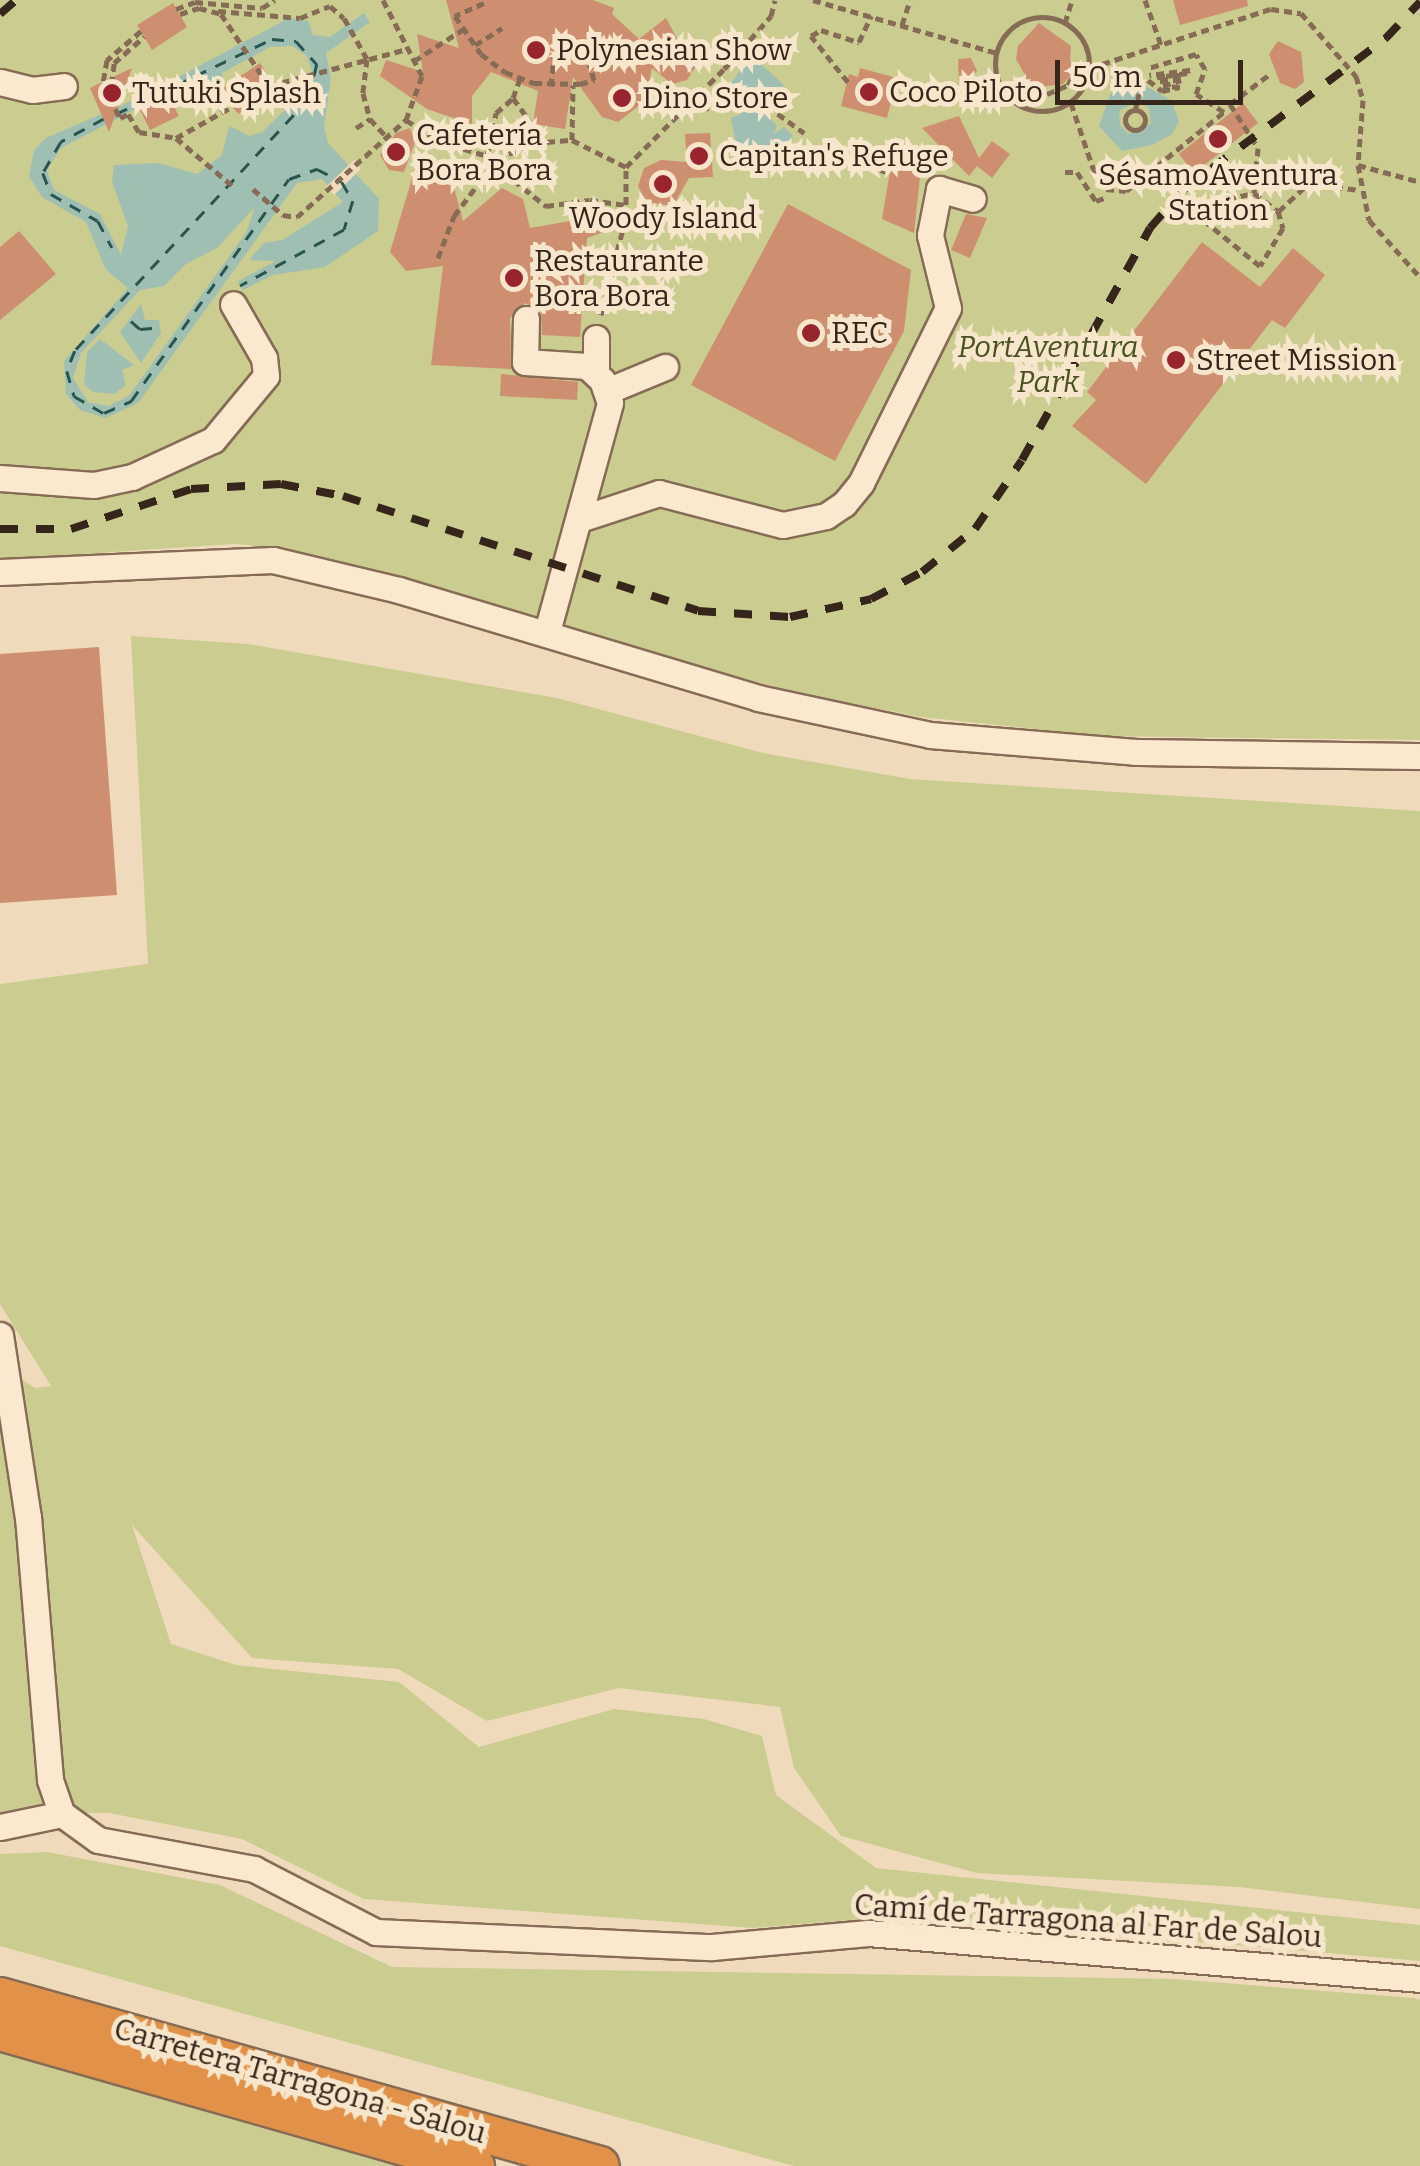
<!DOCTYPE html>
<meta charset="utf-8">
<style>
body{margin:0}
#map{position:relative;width:1420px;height:2166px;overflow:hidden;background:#efdbbc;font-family:Bitter,serif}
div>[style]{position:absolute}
.green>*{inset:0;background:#cacc90}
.water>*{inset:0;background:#a0bfb3}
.pier>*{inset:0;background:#efdbbc}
.ferry>*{height:2.5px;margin-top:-1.25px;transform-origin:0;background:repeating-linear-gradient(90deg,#29554f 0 12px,transparent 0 22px)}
.building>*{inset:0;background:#ce8f70}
.path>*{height:5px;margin-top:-2.5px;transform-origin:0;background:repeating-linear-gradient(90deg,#866b55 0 8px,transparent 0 13px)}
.path>.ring{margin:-2.5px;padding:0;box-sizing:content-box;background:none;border:5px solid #866b55;border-radius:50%}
.roads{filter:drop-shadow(2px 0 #866b55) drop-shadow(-2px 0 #866b55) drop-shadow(0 2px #866b55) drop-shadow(0 -2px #866b55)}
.minor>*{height:25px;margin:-12.5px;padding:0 12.5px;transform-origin:12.5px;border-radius:12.5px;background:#fae9cf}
.highway>*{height:38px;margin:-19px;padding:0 19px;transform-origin:19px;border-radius:19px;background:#e29248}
.rail>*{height:8px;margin-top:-4px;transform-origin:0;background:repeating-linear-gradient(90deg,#35251a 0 18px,transparent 0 36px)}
.dots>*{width:28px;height:28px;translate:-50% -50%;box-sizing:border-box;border:5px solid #f6e6cb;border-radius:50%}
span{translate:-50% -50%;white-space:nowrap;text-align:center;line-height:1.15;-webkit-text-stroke:10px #f6e6cb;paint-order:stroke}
.poi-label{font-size:30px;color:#35251a}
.left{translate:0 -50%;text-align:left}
.park-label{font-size:30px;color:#4a5220;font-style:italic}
.street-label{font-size:30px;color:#35251a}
.scale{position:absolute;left:1055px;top:60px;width:188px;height:45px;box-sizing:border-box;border:5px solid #35251a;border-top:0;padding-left:12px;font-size:30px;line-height:35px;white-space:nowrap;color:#35251a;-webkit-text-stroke:8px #f6e6cb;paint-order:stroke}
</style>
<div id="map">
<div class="green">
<div style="clip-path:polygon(0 0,1420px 0,1420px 740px,1100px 736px,921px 717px,793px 692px,279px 548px,235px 544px,67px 555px,0 568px)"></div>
<div style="clip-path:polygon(131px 636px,248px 644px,557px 698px,763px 753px,910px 779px,1420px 811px,1420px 1909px,1239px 1887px,977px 1873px,841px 1836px,794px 1768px,780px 1707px,619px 1688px,487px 1721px,398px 1669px,252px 1658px,132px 1525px,171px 1644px,236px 1665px,399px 1682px,479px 1747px,614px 1709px,704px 1719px,762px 1736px,776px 1795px,876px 1868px,1420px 1925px,1420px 1961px,898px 1916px,753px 1928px,364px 1899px,242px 1839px,109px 1813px,0 1812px,0 1365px,35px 1388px,51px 1386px,0 1304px,0 984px,148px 964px)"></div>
<div style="clip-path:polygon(47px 1852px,220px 1885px,392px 1967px,1173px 1979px,1414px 1998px,1420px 2000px,1420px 2166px,794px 2166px,0 1946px,0 1854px)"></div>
<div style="clip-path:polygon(0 2051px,234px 2120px,396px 2166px,0 2166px)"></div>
</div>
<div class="water">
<div style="clip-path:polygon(evenodd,364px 13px,370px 22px,326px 53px,331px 79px,324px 127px,328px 143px,379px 199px,378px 231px,325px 267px,273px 275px,243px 290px,238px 281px,276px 261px,249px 260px,264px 243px,282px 240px,343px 202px,322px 179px,297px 183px,138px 403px,106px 418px,80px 410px,66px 394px,64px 361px,128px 288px,106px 270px,86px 222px,42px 197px,29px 176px,34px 150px,46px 138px,141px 97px,289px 18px,308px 21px,313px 35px,330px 37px,364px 13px,292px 46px,307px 56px,314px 80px,293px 87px,285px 110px,262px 132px,250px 136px,229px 126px,222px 155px,197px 174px,158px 163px,114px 165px,112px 182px,128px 226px,121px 255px,100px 214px,54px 190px,47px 170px,61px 148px,172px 90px,181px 96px,223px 79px,222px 73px,270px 47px,292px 46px,364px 13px,255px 207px,246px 233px,129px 396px,108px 406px,88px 402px,73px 378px,81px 353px,140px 290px,164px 286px,186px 264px,217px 248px,255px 207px)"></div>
<div style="clip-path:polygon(752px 56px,784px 85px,778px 92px,764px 90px,763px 110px,777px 126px,773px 134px,784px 127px,793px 136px,787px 145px,799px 164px,778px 160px,782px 150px,767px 158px,742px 153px,736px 144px,731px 118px,743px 113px,744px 100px,728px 100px,725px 90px)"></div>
<div style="clip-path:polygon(evenodd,1136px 81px,1171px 100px,1179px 121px,1172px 134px,1152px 145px,1122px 151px,1099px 126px,1110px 94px,1136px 81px,1138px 101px,1149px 108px,1151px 124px,1129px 134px,1120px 125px,1119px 111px,1138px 101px)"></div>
<div style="clip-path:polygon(141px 304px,145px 320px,159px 320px,161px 333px,141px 363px,120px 332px)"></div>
<div style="clip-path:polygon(100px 339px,134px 365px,122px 370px,126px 385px,114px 394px,93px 392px,84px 384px,87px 352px)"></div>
</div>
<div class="pier">
<div style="clip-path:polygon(354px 160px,361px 169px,334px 195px,326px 187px)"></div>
</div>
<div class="ferry">
<div style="left:116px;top:114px;width:173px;rotate:-25.7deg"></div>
<div style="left:272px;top:39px;width:24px;rotate:5deg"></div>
<div style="left:296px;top:41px;width:31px;rotate:48deg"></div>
<div style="left:317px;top:64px;width:36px;rotate:103deg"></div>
<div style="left:309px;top:99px;width:344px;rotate:132.9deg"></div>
<div style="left:75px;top:351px;width:22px;rotate:112deg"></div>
<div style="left:67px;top:371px;width:26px;rotate:74deg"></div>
<div style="left:74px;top:396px;width:34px;rotate:30deg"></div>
<div style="left:104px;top:413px;width:30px;rotate:-24deg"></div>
<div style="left:131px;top:401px;width:272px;rotate:-54.6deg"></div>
<div style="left:289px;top:179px;width:30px;rotate:-20deg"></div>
<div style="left:317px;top:169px;width:28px;rotate:27deg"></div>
<div style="left:342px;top:182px;width:22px;rotate:60deg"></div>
<div style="left:353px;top:201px;width:30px;rotate:107deg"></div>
<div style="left:344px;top:230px;width:118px;rotate:151.7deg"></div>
<div style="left:104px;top:119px;width:49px;rotate:151.9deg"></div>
<div style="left:61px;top:142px;width:36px;rotate:120deg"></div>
<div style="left:43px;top:173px;width:22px;rotate:69deg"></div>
<div style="left:51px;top:194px;width:54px;rotate:29.9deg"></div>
<div style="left:98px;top:221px;width:30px;rotate:62deg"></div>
<div style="left:131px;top:321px;width:12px;rotate:42deg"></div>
<div style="left:140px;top:329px;width:21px;rotate:-5deg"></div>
</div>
<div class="building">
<div style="clip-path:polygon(446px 0,593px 0,614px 8px,612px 14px,639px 39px,666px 18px,679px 42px,696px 53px,696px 66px,687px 80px,672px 84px,652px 68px,645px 101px,618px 122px,602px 117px,573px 77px,565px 129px,533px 124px,538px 91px,491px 72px,472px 96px,472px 124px,427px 109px,380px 76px,386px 60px,423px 72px,417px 34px,459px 48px)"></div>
<div style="clip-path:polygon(1173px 0,1247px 0,1248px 6px,1180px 25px)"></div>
<div style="clip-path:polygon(173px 3px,187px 27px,152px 50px,137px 25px)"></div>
<div style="clip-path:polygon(1039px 23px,1071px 46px,1070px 61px,1077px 68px,1063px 84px,1032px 88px,1016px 59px,1018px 46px)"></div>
<div style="clip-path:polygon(1278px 41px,1301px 52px,1304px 82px,1295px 89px,1280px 83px,1269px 54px)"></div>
<div style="clip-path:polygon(971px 58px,977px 71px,959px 90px,958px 59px)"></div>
<div style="clip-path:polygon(260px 63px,276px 88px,238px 114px,221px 89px)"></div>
<div style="clip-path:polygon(132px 68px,109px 132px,90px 88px)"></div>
<div style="clip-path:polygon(860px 68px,897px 78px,887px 118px,841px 106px,849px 74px,858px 77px)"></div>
<div style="clip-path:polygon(168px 95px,179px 116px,150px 130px,140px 110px)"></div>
<div style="clip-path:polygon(1243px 103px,1258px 123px,1194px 173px,1179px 154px)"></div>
<div style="clip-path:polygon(959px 116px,979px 158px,992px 141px,1010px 154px,992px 178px,977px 166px,969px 176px,922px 128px)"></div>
<div style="clip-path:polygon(410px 128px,415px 142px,404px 172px,389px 170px,380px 155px,396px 133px)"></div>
<div style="clip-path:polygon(710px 133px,713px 177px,689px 178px,673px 206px,646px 202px,638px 186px,644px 168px,661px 160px,687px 162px,685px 134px)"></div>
<div style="clip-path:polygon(416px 165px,451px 176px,463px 221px,502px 188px,523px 199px,530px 228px,634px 210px,637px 220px,587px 238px,580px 337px,542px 335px,541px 312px,525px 303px,510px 318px,511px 369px,431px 365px,443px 266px,406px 271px,390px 252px)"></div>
<div style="clip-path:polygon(891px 165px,921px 168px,914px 233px,882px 219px)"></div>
<div style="clip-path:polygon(788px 204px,911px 270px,904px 331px,835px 461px,691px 385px)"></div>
<div style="clip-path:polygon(966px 214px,987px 218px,970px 258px,951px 250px)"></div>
<div style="clip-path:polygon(19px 231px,56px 274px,0 320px,0 247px)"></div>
<div style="clip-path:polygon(1202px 242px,1260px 287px,1293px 248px,1325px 275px,1285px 328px,1272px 320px,1146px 484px,1072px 426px,1096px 400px,1087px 392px)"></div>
<div style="clip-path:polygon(501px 374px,578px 382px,577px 400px,500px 396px)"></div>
<div style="clip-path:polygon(99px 647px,117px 895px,0 903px,0 654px)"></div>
</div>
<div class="path">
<div style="left:383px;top:0;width:85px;rotate:62.8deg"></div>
<div style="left:422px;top:76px;width:47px;rotate:110deg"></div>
<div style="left:406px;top:120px;width:39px;rotate:32deg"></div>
<div style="left:439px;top:141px;width:61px;rotate:17.2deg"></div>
<div style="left:497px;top:159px;width:40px;rotate:-23.4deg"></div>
<div style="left:534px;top:143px;width:38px;rotate:-5deg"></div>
<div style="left:572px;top:140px;width:60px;rotate:26.6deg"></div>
<div style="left:626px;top:167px;width:139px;rotate:-45deg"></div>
<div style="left:724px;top:69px;width:71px;rotate:-48.4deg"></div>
<div style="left:771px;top:16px;width:16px;rotate:-76deg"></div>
<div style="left:813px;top:0;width:191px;rotate:16.1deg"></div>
<div style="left:1145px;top:0;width:48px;rotate:70.4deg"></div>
<div style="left:484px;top:3px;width:32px;rotate:156deg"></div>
<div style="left:455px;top:16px;width:46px;rotate:55.6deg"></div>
<div style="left:481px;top:54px;width:30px;rotate:37deg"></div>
<div style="left:505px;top:72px;width:31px;rotate:21deg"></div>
<div style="left:534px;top:83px;width:46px;rotate:1.2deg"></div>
<div style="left:580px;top:84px;width:15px;rotate:-16deg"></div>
<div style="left:594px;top:80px;width:26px;rotate:-106deg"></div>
<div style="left:176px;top:9px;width:20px;rotate:-20deg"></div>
<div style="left:195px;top:2px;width:67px;rotate:5.1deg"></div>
<div style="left:262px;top:8px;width:15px;rotate:-32deg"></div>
<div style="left:218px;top:11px;width:82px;rotate:4.9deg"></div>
<div style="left:300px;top:18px;width:32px;rotate:-22deg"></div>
<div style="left:330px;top:6px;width:18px;rotate:41deg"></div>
<div style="left:344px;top:18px;width:47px;rotate:60.7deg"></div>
<div style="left:367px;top:59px;width:34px;rotate:97deg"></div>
<div style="left:363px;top:93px;width:27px;rotate:75deg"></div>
<div style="left:370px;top:119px;width:21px;rotate:47deg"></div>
<div style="left:180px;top:14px;width:20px;rotate:-18deg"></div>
<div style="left:199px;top:8px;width:23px;rotate:15deg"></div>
<div style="left:221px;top:14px;width:87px;rotate:56.3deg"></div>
<div style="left:269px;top:86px;width:143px;rotate:-15deg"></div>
<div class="ring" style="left:995px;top:17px;width:89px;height:89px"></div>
<div style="left:1065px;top:23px;width:24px;rotate:-73deg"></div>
<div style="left:902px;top:25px;width:26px;rotate:-72deg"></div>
<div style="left:141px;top:31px;width:45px;rotate:139.5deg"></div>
<div style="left:107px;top:60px;width:22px;rotate:100deg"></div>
<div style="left:103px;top:82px;width:17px;rotate:65deg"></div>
<div style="left:110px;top:97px;width:34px;rotate:-83deg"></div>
<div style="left:114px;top:63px;width:40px;rotate:-41deg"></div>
<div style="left:475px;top:45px;width:32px;rotate:-32deg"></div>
<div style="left:414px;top:61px;width:57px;rotate:-32.9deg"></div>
<div style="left:1130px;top:79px;width:2px"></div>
<div style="left:1148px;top:80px;width:18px;rotate:38deg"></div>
<div style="left:1162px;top:91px;width:18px;rotate:-13deg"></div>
<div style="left:1180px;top:87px;width:17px;rotate:-177deg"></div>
<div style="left:1163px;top:86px;width:19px;rotate:-18deg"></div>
<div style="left:1181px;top:80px;width:21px;rotate:177deg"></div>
<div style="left:1160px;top:81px;width:28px;rotate:-17deg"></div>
<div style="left:1187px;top:73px;width:30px;rotate:172deg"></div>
<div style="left:1157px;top:77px;width:34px;rotate:-12deg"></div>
<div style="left:1190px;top:70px;width:41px;rotate:173deg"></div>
<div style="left:848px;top:82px;width:59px;rotate:-128.8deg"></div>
<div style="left:811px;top:36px;width:12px;rotate:-31deg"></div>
<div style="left:821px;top:30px;width:40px;rotate:18deg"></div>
<div style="left:859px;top:42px;width:29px;rotate:-65deg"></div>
<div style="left:551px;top:86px;width:30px;rotate:-84deg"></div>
<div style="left:1047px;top:94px;width:23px;rotate:-23deg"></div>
<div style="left:1068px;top:85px;width:21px;rotate:-62deg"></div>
<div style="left:1078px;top:66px;width:12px;rotate:9deg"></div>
<div style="left:1090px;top:68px;width:190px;rotate:-18.1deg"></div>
<div style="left:1271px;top:9px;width:30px;rotate:8deg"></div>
<div style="left:1301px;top:13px;width:84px;rotate:48.9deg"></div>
<div style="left:1356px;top:76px;width:25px;rotate:74deg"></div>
<div style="left:1363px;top:100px;width:65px;rotate:94.4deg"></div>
<div style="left:1358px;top:165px;width:64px;rotate:15.3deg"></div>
<div style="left:110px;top:97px;width:23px;rotate:65deg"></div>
<div style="left:120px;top:118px;width:9px;rotate:-27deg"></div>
<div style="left:128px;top:114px;width:21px;rotate:59deg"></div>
<div style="left:139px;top:132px;width:37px;rotate:9deg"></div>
<div style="left:176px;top:138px;width:76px;rotate:40.2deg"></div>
<div style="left:513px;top:98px;width:27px;rotate:54deg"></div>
<div style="left:529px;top:120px;width:24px;rotate:78deg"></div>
<div style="left:1071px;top:103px;width:69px;rotate:71.3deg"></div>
<div style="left:1093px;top:168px;width:25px;rotate:58deg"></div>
<div style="left:1106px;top:189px;width:20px;rotate:6deg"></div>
<div style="left:1126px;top:191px;width:126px;rotate:-38.9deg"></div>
<div style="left:1224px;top:112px;width:33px;rotate:-147deg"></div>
<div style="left:1196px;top:94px;width:27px;rotate:-70deg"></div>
<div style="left:1205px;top:69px;width:17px;rotate:-121deg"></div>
<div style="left:1196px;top:54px;width:50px;rotate:163.7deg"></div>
<div style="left:1230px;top:104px;width:52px;rotate:57.5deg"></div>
<div style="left:1258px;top:148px;width:45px;rotate:95.1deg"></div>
<div style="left:1230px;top:104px;width:50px;rotate:-36.9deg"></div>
<div style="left:688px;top:109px;width:79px;rotate:-2.2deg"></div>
<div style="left:767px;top:106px;width:46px;rotate:36.1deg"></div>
<div class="ring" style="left:1125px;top:110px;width:15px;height:15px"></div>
<div style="left:1135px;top:112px;width:19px;rotate:-78deg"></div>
<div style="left:356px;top:128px;width:17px;rotate:-33deg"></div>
<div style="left:176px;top:138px;width:107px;rotate:-29.2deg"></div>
<div style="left:572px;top:140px;width:55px;rotate:-89deg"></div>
<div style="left:487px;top:156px;width:44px;rotate:-78.2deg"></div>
<div style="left:496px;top:113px;width:23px;rotate:-41deg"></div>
<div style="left:513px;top:98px;width:20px;rotate:-70deg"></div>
<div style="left:812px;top:157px;width:32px;rotate:2deg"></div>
<div style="left:844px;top:158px;width:48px;rotate:18.1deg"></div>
<div style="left:493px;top:164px;width:68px;rotate:38.4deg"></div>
<div style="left:546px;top:206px;width:44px;rotate:-7.8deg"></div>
<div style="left:590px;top:200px;width:36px;rotate:8deg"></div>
<div style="left:1358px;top:165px;width:56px;rotate:78.7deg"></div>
<div style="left:1369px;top:220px;width:76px;rotate:48.2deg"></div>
<div style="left:1065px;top:172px;width:12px"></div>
<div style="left:1077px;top:172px;width:35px;rotate:57deg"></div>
<div style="left:1096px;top:201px;width:12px;rotate:-20deg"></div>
<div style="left:253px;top:189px;width:40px;rotate:41deg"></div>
<div style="left:283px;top:215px;width:14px;rotate:8deg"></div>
<div style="left:297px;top:217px;width:146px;rotate:-41.7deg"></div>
<div style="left:1254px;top:193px;width:30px;rotate:37deg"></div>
<div style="left:1278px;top:211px;width:18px;rotate:74deg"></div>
<div style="left:1283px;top:228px;width:44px;rotate:121.2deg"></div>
<div style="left:1260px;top:266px;width:68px;rotate:-140.9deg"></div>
<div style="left:1207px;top:223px;width:32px;rotate:-49deg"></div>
<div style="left:1228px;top:199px;width:27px;rotate:-13deg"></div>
<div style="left:1279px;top:211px;width:41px;rotate:-43deg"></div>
<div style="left:1309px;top:183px;width:50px;rotate:8deg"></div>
<div style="left:438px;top:258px;width:45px;rotate:-69.1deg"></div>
<div style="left:454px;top:216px;width:66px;rotate:-53deg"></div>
<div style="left:601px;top:315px;width:101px;rotate:-75.7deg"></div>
<div style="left:626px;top:217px;width:50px;rotate:-90deg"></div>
</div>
<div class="roads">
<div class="minor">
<div style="left:0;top:82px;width:33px;rotate:14deg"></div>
<div style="left:32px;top:90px;width:32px;rotate:-7deg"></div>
<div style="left:526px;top:319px;width:43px;rotate:91.3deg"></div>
<div style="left:525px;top:362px;width:62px;rotate:3.7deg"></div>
<div style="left:587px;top:366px;width:21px;rotate:43deg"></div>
<div style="left:602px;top:380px;width:24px;rotate:71deg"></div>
<div style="left:610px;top:403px;width:238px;rotate:105.4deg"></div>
<div style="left:596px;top:338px;width:34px;rotate:90deg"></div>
<div style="left:607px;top:391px;width:63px;rotate:-22.5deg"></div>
<div style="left:0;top:478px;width:94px;rotate:4.3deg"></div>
<div style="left:94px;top:485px;width:39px;rotate:-12deg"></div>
<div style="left:132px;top:477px;width:89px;rotate:-24.6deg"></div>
<div style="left:213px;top:440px;width:83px;rotate:-50.4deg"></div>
<div style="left:266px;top:376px;width:18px;rotate:-96deg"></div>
<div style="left:264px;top:358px;width:62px;rotate:-119.9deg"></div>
<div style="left:580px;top:519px;width:83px;rotate:-18.2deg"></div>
<div style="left:659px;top:493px;width:128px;rotate:14.5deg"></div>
<div style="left:783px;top:525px;width:44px;rotate:-11.8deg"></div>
<div style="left:826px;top:516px;width:22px;rotate:-34deg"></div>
<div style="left:844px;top:504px;width:27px;rotate:-51deg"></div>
<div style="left:861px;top:483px;width:195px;rotate:-63.6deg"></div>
<div style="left:948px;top:308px;width:75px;rotate:-103.9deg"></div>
<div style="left:930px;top:235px;width:47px;rotate:-78.9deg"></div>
<div style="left:939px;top:189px;width:35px;rotate:16deg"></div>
<div style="left:0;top:572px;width:273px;rotate:-2.5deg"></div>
<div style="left:273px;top:560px;width:130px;rotate:13.4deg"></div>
<div style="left:399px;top:590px;width:375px;rotate:16.7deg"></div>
<div style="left:758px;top:698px;width:176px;rotate:12.1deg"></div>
<div style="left:930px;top:735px;width:206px;rotate:4.7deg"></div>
<div style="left:1135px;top:752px;width:285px;rotate:0.8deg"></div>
<div style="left:0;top:1335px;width:184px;rotate:81.3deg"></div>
<div style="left:28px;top:1517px;width:264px;rotate:85.2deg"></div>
<div style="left:50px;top:1780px;width:36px;rotate:71deg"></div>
<div style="left:0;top:1827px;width:63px;rotate:-11.8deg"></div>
<div style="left:62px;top:1814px;width:44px;rotate:35.8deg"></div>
<div style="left:98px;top:1840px;width:159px;rotate:10.5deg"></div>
<div style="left:254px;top:1869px;width:137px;rotate:27.3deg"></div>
<div style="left:376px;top:1932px;width:336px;rotate:2.6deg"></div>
<div style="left:712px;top:1947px;width:157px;rotate:-5.1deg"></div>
<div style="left:868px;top:1933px;width:554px;rotate:4.76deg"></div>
</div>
<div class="highway">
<div style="left:0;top:1997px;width:623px;rotate:15.73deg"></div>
<div style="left:0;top:2031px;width:494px;rotate:15.9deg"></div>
</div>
</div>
<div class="rail">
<div style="left:0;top:14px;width:21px;rotate:-41deg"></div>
<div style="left:0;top:529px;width:71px"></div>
<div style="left:71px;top:529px;width:126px;rotate:-18.4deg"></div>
<div style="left:191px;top:489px;width:90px;rotate:-3.2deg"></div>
<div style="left:281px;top:484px;width:63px;rotate:11deg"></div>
<div style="left:343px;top:496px;width:373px;rotate:17.9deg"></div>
<div style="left:698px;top:611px;width:92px;rotate:3.7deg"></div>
<div style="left:790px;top:617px;width:83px;rotate:-12.5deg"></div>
<div style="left:871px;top:599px;width:58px;rotate:-27.9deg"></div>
<div style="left:922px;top:572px;width:68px;rotate:-39.1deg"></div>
<div style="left:975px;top:529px;width:83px;rotate:-55.7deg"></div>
<div style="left:1022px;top:460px;width:265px;rotate:-61.1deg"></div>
<div style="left:1150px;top:228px;width:50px;rotate:-49deg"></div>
<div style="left:1183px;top:190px;width:254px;rotate:-36.8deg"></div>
<div style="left:1386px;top:38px;width:50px;rotate:-46.6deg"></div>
</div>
<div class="dots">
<div style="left:536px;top:50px;background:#97242e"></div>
<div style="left:869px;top:92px;background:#97242e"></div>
<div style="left:112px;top:93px;background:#97242e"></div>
<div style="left:622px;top:98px;background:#97242e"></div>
<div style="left:1218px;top:139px;background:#97242e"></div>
<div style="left:396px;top:152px;background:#97242e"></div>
<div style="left:699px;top:156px;background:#97242e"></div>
<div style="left:663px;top:184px;background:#97242e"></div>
<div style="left:514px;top:278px;background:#97242e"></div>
<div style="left:811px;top:333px;background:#97242e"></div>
<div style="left:1176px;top:360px;background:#97242e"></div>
</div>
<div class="poi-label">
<span class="left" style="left:556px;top:50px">Polynesian Show</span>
<span class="left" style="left:889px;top:92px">Coco Piloto</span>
<span class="left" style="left:132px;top:93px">Tutuki Splash</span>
<span class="left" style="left:642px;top:98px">Dino Store</span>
<span class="left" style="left:416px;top:152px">Cafetería<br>Bora Bora</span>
<span class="left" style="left:719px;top:156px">Capitan's Refuge</span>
<span style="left:1218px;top:192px">SésamoAventura<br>Station</span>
<span style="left:663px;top:218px">Woody Island</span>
<span class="left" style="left:534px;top:278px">Restaurante<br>Bora Bora</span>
<span class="left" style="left:831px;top:333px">REC</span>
<span class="left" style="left:1196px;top:360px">Street Mission</span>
</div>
<div class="park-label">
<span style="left:1048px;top:364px">PortAventura<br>Park</span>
</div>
<div class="street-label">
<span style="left:1088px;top:1921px;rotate:4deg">Camí de Tarragona al Far de Salou</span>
<span style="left:300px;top:2081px;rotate:16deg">Carretera Tarragona - Salou</span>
</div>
<div class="scale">50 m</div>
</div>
